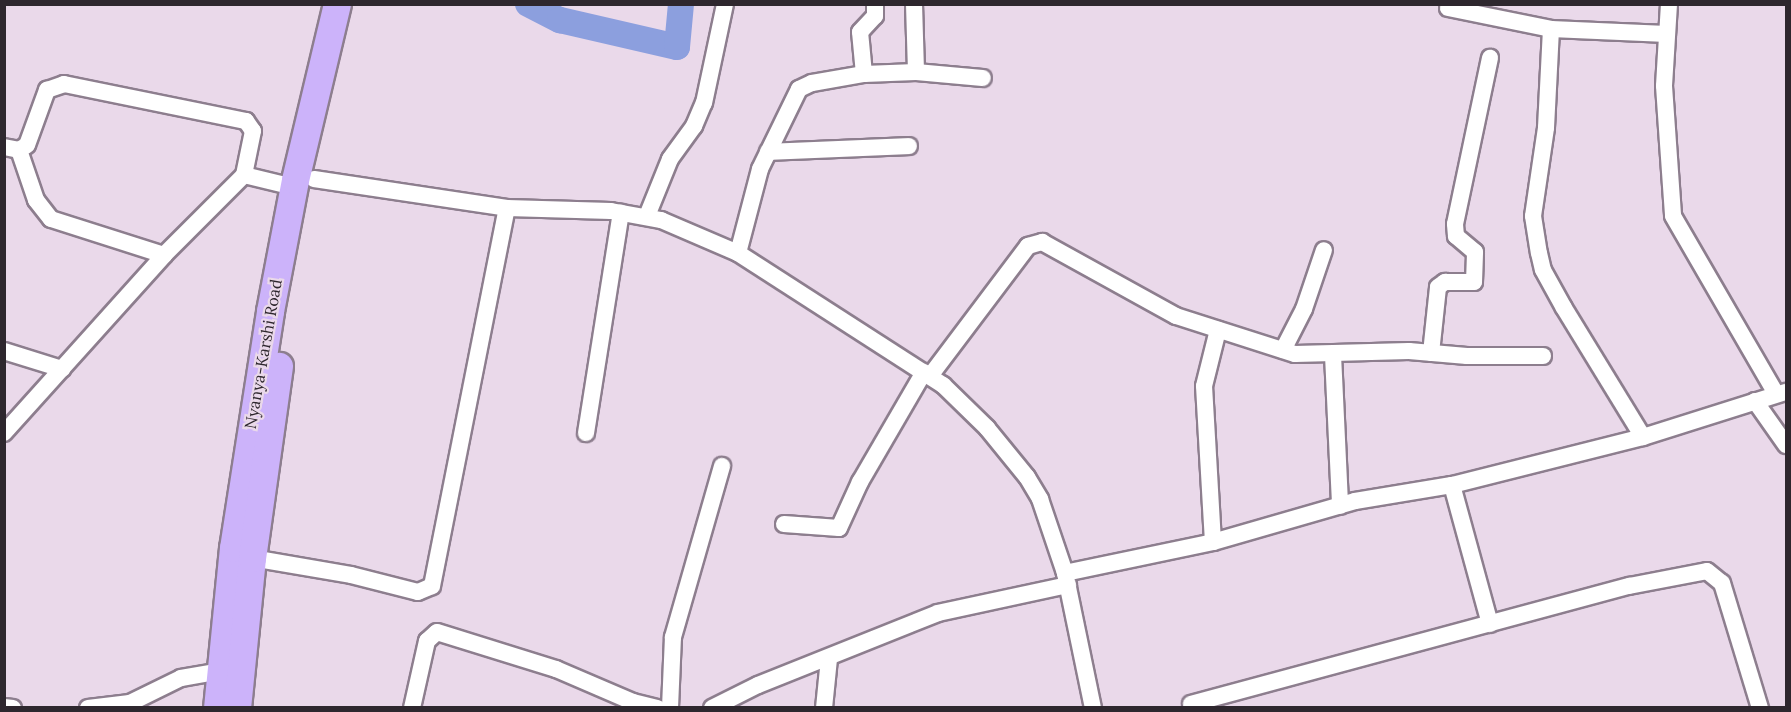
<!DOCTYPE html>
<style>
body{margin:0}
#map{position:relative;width:1791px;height:712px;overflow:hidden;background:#ead9ea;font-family:Lora,serif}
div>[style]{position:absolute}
.river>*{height:26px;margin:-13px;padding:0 13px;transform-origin:13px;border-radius:13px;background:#8c9fde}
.roads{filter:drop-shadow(2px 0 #8d7e8e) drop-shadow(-2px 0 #8d7e8e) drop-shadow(0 2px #8d7e8e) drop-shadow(0 -2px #8d7e8e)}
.street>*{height:16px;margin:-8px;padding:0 8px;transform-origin:8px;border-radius:8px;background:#fff}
.primary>*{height:27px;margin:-13.5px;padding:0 13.5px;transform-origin:13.5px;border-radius:13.5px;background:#ccb3fa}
span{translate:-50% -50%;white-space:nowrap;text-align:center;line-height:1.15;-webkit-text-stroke:4.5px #ead9ea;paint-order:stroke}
.street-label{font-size:16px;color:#2e272e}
.frame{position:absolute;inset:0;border:6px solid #2e272e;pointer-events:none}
</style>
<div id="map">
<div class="river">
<div style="left:528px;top:4px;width:36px;rotate:27deg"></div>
<div style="left:560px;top:20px;width:120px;rotate:13deg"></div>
<div style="left:677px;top:47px;width:43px;rotate:-84.7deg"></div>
</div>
<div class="roads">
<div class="street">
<div style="left:914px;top:4px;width:68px;rotate:88.3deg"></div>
<div style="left:1669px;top:4px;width:82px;rotate:93.5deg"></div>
<div style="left:1664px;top:86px;width:130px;rotate:86deg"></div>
<div style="left:1673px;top:216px;width:206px;rotate:59.9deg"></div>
<div style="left:1448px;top:8px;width:105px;rotate:11.5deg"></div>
<div style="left:1551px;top:29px;width:116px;rotate:2.5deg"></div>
<div style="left:1551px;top:29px;width:99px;rotate:92.9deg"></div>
<div style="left:1546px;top:128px;width:89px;rotate:98.4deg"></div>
<div style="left:1533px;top:216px;width:37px;rotate:81deg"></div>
<div style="left:1539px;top:253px;width:17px;rotate:77deg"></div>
<div style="left:1543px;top:270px;width:43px;rotate:61.1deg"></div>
<div style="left:1564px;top:308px;width:151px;rotate:58.5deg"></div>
<div style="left:864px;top:74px;width:42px;rotate:-95.4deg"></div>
<div style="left:860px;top:32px;width:22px;rotate:-47deg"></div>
<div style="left:875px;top:16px;width:12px;rotate:-90deg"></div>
<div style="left:4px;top:147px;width:15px;rotate:11deg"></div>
<div style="left:19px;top:150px;width:9px;rotate:-32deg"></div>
<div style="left:27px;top:145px;width:59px;rotate:-70deg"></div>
<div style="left:47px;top:90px;width:18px;rotate:-19deg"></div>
<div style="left:64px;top:84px;width:186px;rotate:11.5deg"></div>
<div style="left:246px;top:121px;width:12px;rotate:55deg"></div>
<div style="left:253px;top:131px;width:45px;rotate:101.6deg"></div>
<div style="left:19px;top:150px;width:53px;rotate:71.2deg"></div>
<div style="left:36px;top:200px;width:24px;rotate:52deg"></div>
<div style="left:51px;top:219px;width:119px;rotate:17.7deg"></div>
<div style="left:768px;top:152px;width:141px;rotate:-2.4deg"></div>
<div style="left:314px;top:179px;width:195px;rotate:8.5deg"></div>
<div style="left:507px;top:208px;width:104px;rotate:1.7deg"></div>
<div style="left:611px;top:211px;width:51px;rotate:10.2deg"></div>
<div style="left:661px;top:220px;width:84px;rotate:23.2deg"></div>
<div style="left:738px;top:253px;width:244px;rotate:32.8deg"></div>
<div style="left:943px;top:385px;width:62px;rotate:44.3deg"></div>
<div style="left:987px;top:428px;width:63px;rotate:50.8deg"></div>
<div style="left:1027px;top:477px;width:26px;rotate:59deg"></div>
<div style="left:1040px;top:499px;width:78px;rotate:71.3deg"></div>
<div style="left:1065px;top:573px;width:138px;rotate:78.3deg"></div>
<div style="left:647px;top:216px;width:61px;rotate:-68deg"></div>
<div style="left:670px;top:159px;width:41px;rotate:-54deg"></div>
<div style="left:694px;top:126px;width:25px;rotate:-67deg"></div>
<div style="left:704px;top:103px;width:101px;rotate:-78deg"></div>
<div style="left:738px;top:253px;width:87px;rotate:-75.3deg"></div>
<div style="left:760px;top:169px;width:89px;rotate:-64deg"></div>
<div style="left:799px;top:89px;width:14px;rotate:-25deg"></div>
<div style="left:812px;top:83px;width:53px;rotate:-9.8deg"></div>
<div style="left:864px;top:74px;width:52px;rotate:-2.2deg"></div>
<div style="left:916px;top:72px;width:67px;rotate:5.1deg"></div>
<div style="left:1283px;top:350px;width:46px;rotate:-62.9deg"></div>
<div style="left:1304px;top:309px;width:62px;rotate:-71.3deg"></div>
<div style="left:4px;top:351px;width:61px;rotate:17.2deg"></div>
<div style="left:1431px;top:353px;width:66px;rotate:-83.9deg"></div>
<div style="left:1438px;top:287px;width:9px;rotate:-36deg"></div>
<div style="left:1445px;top:282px;width:29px"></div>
<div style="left:1474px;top:282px;width:30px;rotate:-88deg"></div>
<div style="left:1475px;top:252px;width:25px;rotate:-140deg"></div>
<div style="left:1456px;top:236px;width:12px;rotate:-95deg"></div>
<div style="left:1455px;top:224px;width:170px;rotate:-78.1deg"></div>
<div style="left:1333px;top:355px;width:151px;rotate:87.3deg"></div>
<div style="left:930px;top:376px;width:163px;rotate:-53deg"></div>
<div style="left:1028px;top:246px;width:15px;rotate:-16deg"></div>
<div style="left:1042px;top:242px;width:153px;rotate:28.9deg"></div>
<div style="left:1176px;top:316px;width:125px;rotate:17.7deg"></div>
<div style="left:1295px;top:354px;width:114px;rotate:-1.5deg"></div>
<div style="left:1409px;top:351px;width:58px;rotate:4.9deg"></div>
<div style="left:1467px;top:356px;width:76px"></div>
<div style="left:1755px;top:401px;width:54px;rotate:54.8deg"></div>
<div style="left:4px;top:433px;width:239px;rotate:-48deg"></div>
<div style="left:164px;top:255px;width:113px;rotate:-45deg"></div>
<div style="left:244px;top:175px;width:51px;rotate:13.5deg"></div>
<div style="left:586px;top:433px;width:223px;rotate:-81deg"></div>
<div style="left:1452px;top:485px;width:144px;rotate:74.7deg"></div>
<div style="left:784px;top:524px;width:55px;rotate:4.2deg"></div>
<div style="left:839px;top:528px;width:51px;rotate:-65.5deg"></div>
<div style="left:860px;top:482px;width:127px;rotate:-59.8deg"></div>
<div style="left:1213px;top:542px;width:156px;rotate:-93.3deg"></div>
<div style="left:1204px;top:386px;width:58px;rotate:-76deg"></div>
<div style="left:252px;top:558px;width:100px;rotate:9.7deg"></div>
<div style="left:351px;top:575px;width:69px;rotate:14.2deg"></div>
<div style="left:418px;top:592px;width:15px;rotate:-23deg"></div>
<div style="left:432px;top:586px;width:385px;rotate:-78.8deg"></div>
<div style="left:1065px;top:573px;width:151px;rotate:-11.8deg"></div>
<div style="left:1213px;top:542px;width:148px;rotate:-16.1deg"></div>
<div style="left:1355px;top:501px;width:98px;rotate:-9.4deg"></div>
<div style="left:1452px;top:485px;width:197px;rotate:-14.1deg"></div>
<div style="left:1643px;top:437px;width:150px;rotate:-17.5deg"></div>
<div style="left:1191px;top:704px;width:454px;rotate:-15.1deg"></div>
<div style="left:1629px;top:586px;width:79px;rotate:-10.9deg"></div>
<div style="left:1707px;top:571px;width:19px;rotate:39deg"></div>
<div style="left:1722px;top:583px;width:131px;rotate:73.1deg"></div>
<div style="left:4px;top:707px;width:9px;rotate:6deg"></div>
<div style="left:88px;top:708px;width:42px;rotate:-6.8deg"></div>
<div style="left:130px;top:703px;width:57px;rotate:-26.1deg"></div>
<div style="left:181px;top:678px;width:40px;rotate:-10deg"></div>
<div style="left:412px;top:708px;width:69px;rotate:-77.4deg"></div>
<div style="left:427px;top:641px;width:13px;rotate:-42deg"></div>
<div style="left:437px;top:632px;width:125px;rotate:17.3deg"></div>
<div style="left:556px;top:669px;width:84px;rotate:23.2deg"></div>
<div style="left:633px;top:702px;width:25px;rotate:14deg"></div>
<div style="left:670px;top:708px;width:71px;rotate:-87.6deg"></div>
<div style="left:673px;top:637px;width:178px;rotate:-74deg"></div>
<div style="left:712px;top:708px;width:51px;rotate:-26.6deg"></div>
<div style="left:758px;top:685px;width:194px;rotate:-21.8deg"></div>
<div style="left:938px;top:613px;width:133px;rotate:-12.2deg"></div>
<div style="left:824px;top:708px;width:49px;rotate:-84.2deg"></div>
</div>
<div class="primary">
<div style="left:217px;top:708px;width:161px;rotate:-84.3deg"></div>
<div style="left:233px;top:548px;width:240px;rotate:-81.1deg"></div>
<div style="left:270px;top:311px;width:133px;rotate:-79.2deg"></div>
<div style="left:295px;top:180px;width:181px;rotate:-76.6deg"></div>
<div style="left:237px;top:708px;width:151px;rotate:-84.3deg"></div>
<div style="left:252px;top:558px;width:194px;rotate:-82deg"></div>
</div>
</div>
<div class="street-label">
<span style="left:263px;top:354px;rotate:-80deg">Nyanya-Karshi Road</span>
</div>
<div class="frame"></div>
</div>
